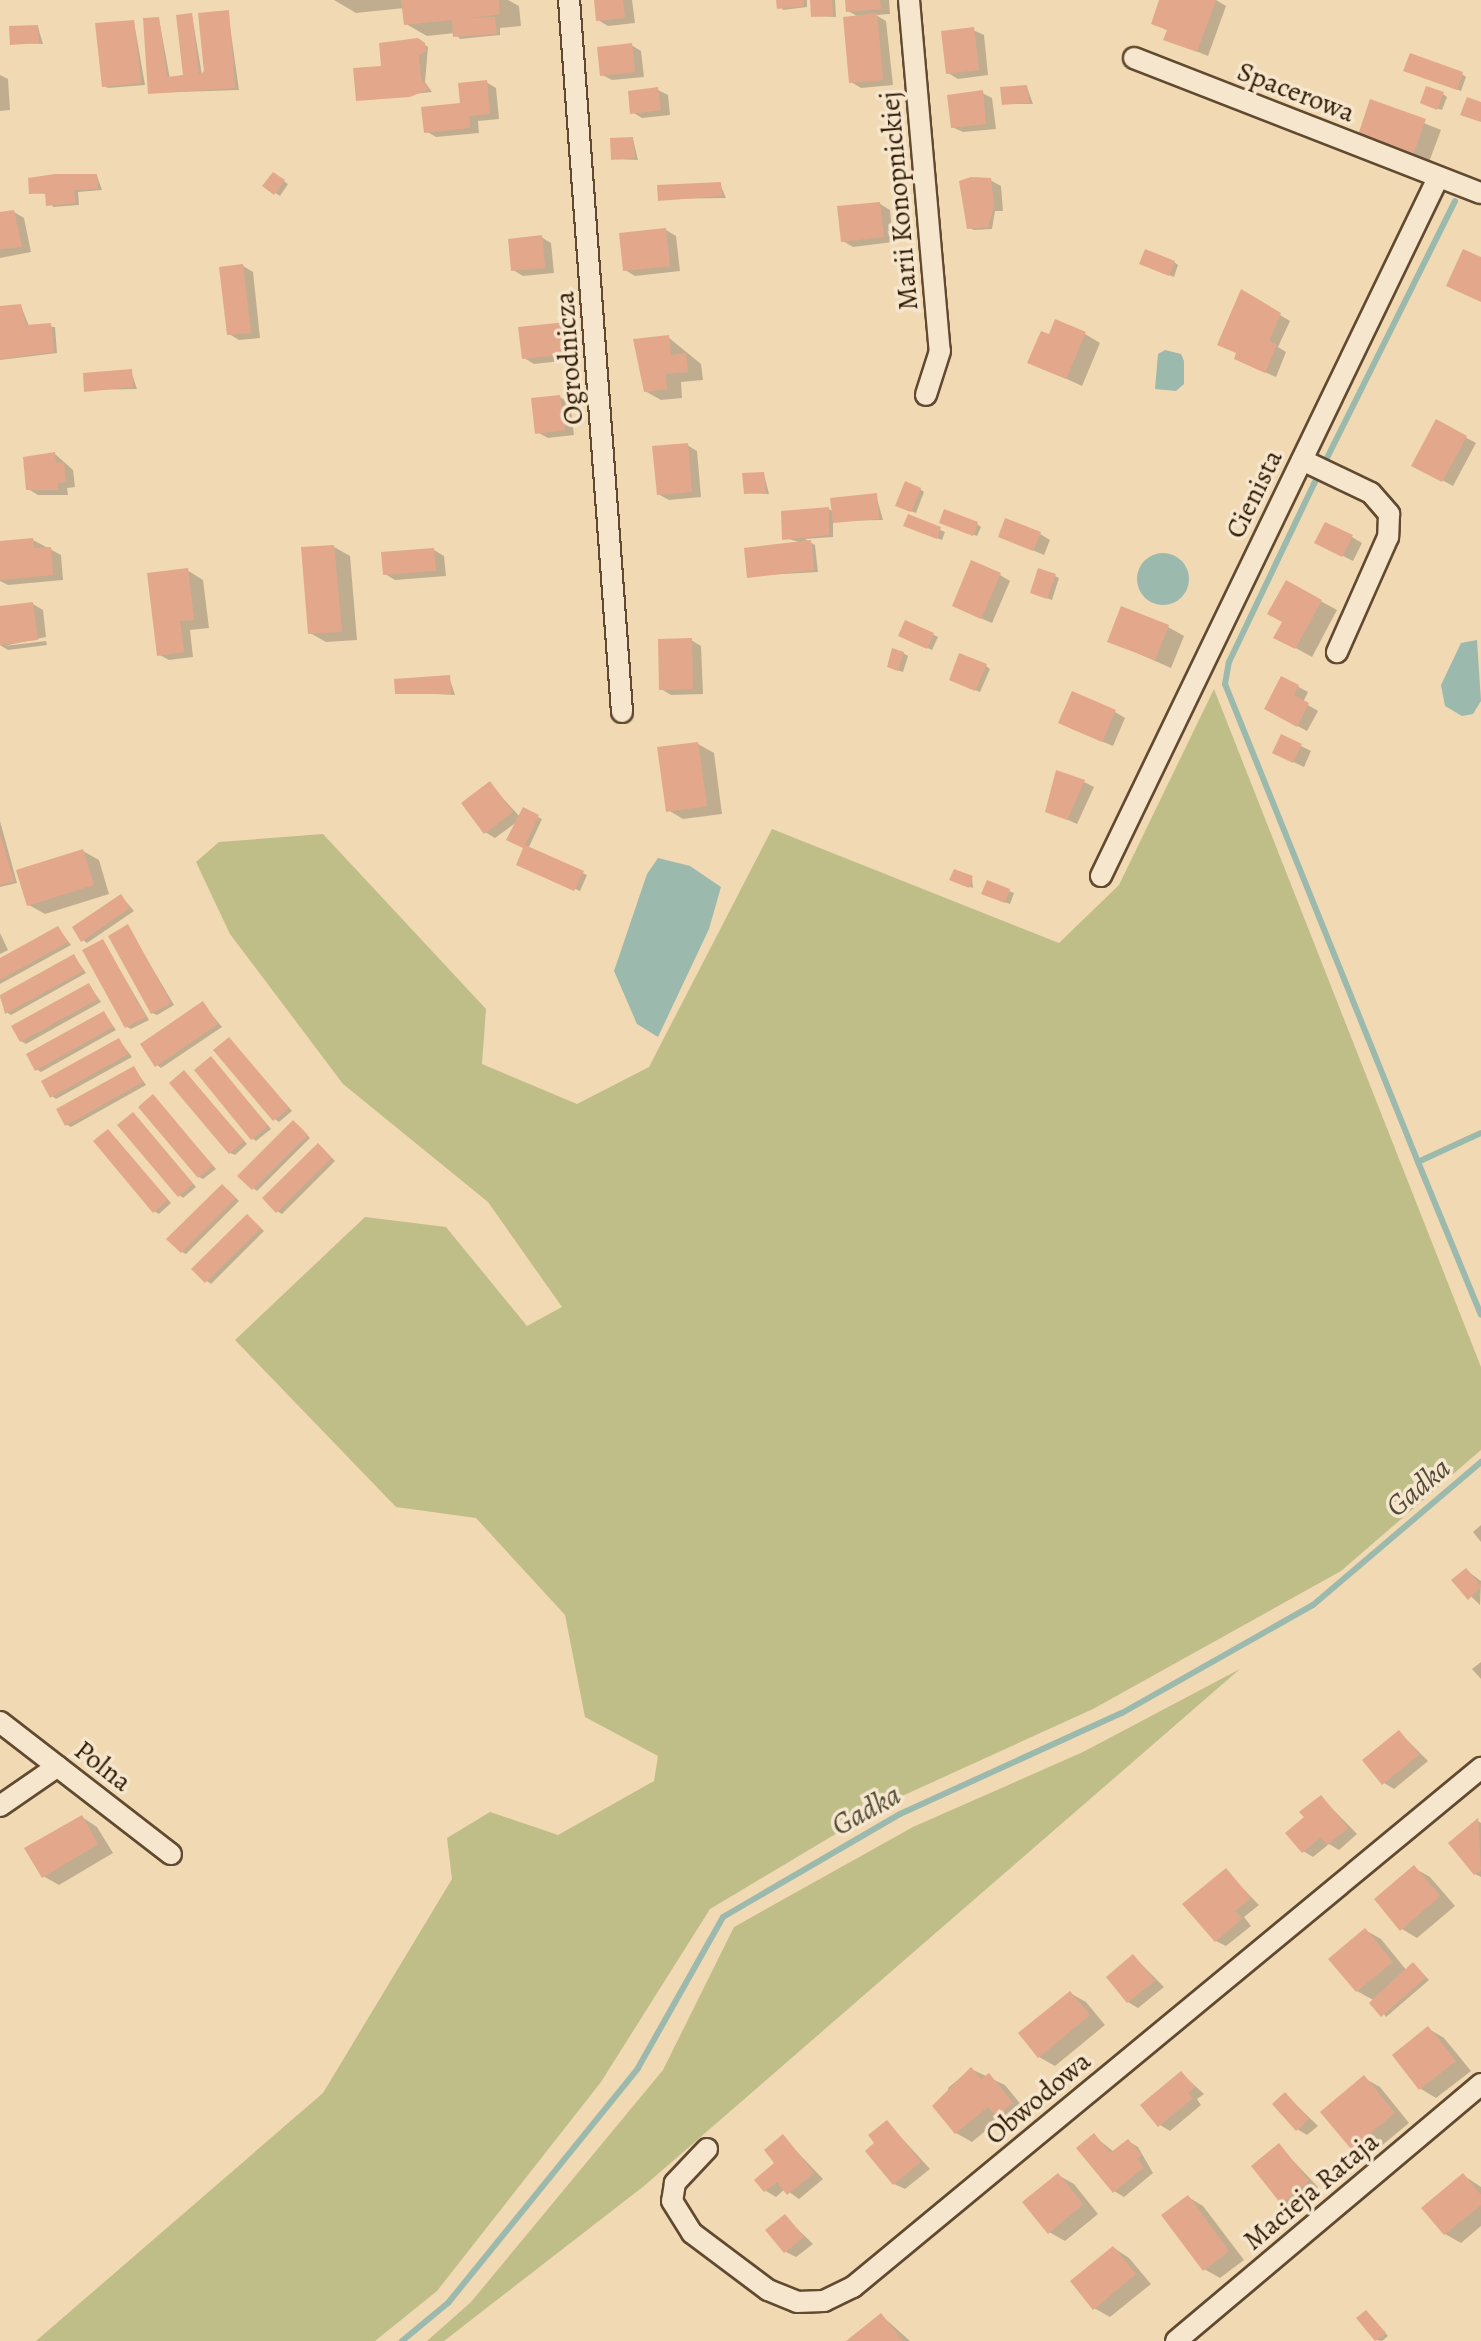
<!DOCTYPE html>
<style>
body{margin:0}
#map{position:relative;width:1481px;height:2341px;overflow:hidden;background:#f1d9b3;font-family:Alegreya,serif}
div>[style]{position:absolute}
.green>*{inset:0;background:#bfbe89}
.water>*{inset:0;background:#9bbaad}
.round{border-radius:50%}
.shadow>*{inset:0;background:#0003}
.stream>*{height:6px;margin:-3px;padding:0 3px;transform-origin:3px;border-radius:3px;background:#9bbaad}
.building>*{inset:0;background:#e3a88c}
.roads{filter:drop-shadow(2px 0 #614a30) drop-shadow(-2px 0 #614a30) drop-shadow(0 2px #614a30) drop-shadow(0 -2px #614a30)}
.street>*{height:20px;margin:-10px;padding:0 10px;transform-origin:10px;border-radius:10px;background:#f6e6ce}
span{translate:-50% -50%;white-space:nowrap;text-align:center;line-height:1.15;-webkit-text-stroke:7px #f6e6ce;paint-order:stroke}
.street-label{font-size:28px;color:#311b04}
.water-label{font-size:30px;color:#514b37;font-style:italic}
</style>
<div id="map">
<div class="green">
<div style="clip-path:polygon(1214px 689px,1481px 1367px,1481px 1450px,1341px 1571px,1093px 1709px,889px 1802px,710px 1909px,601px 2082px,437px 2291px,375px 2341px,36px 2341px,323px 2093px,452px 1879px,447px 1838px,490px 1812px,558px 1835px,654px 1781px,658px 1756px,585px 1717px,565px 1615px,476px 1518px,396px 1507px,235px 1340px,365px 1217px,446px 1227px,527px 1326px,562px 1307px,488px 1202px,343px 1084px,230px 934px,196px 862px,219px 842px,323px 834px,486px 1009px,482px 1064px,577px 1104px,649px 1067px,772px 829px,1059px 943px,1119px 885px)"></div>
<div style="clip-path:polygon(1240px 1669px,644px 2186px,444px 2341px,427px 2341px,471px 2302px,663px 2070px,734px 1927px,913px 1827px,1083px 1752px)"></div>
</div>
<div class="water">
<div style="clip-path:polygon(1165px 350px,1181px 354px,1184px 361px,1184px 384px,1176px 391px,1155px 389px,1158px 354px)"></div>
<div class="round" style="left:1137px;top:553px;width:52px;height:52px"></div>
<div style="clip-path:polygon(1477px 640px,1481px 701px,1473px 714px,1462px 716px,1445px 706px,1441px 685px,1461px 643px)"></div>
<div style="clip-path:polygon(658px 858px,690px 866px,721px 887px,709px 929px,658px 1037px,637px 1024px,614px 971px,647px 874px)"></div>
</div>
<div class="shadow">
<div style="clip-path:polygon(508px 0,519px 6px,521px 26px,500px 28px,500px 35px,460px 39px,455px 33px,427px 36px,406px 24px,404px 8px,356px 13px,334px 0)"></div>
<div style="clip-path:polygon(596px 0,632px 0,635px 23px,608px 26px,598px 20px)"></div>
<div style="clip-path:polygon(778px 0,807px 0,807px 7px,783px 10px)"></div>
<div style="clip-path:polygon(812px 0,835px 0,836px 17px,813px 16px)"></div>
<div style="clip-path:polygon(847px 0,889px 0,890px 14px,876px 15px,886px 21px,893px 85px,861px 88px,851px 82px,859px 17px,848px 11px)"></div>
<div style="clip-path:polygon(1161px 0,1216px 0,1226px 6px,1208px 56px,1166px 39px,1169px 31px,1153px 23px)"></div>
<div style="clip-path:polygon(228px 12px,239px 90px,150px 93px,159px 19px,170px 79px,185px 77px,192px 15px,202px 75px)"></div>
<div style="clip-path:polygon(134px 22px,145px 85px,108px 88px,104px 86px)"></div>
<div style="clip-path:polygon(38px 27px,43px 44px,12px 43px)"></div>
<div style="clip-path:polygon(973px 30px,984px 35px,988px 75px,958px 79px,948px 73px)"></div>
<div style="clip-path:polygon(418px 40px,428px 47px,425px 82px,432px 92px,358px 100px,383px 67px)"></div>
<div style="clip-path:polygon(631px 45px,641px 51px,644px 77px,612px 80px,602px 75px)"></div>
<div style="clip-path:polygon(1410px 72px,1462px 74px,1466px 77px,1461px 91px)"></div>
<div style="clip-path:polygon(0 75px,8px 79px,10px 110px,0 111px)"></div>
<div style="clip-path:polygon(486px 82px,496px 88px,499px 119px,478px 121px,479px 133px,436px 137px,426px 131px)"></div>
<div style="clip-path:polygon(1027px 87px,1033px 104px,1004px 104px)"></div>
<div style="clip-path:polygon(658px 90px,668px 95px,670px 115px,642px 118px,632px 112px)"></div>
<div style="clip-path:polygon(982px 93px,992px 98px,996px 129px,963px 132px,952px 127px)"></div>
<div style="clip-path:polygon(1443px 94px,1447px 97px,1442px 110px,1426px 105px)"></div>
<div style="clip-path:polygon(1372px 102px,1441px 130px,1429px 162px,1376px 143px)"></div>
<div style="clip-path:polygon(633px 139px,638px 160px,613px 159px)"></div>
<div style="clip-path:polygon(273px 174px,288px 184px,280px 196px,265px 186px)"></div>
<div style="clip-path:polygon(97px 176px,102px 190px,78px 192px,79px 205px,53px 207px,47px 194px,31px 193px)"></div>
<div style="clip-path:polygon(990px 180px,1001px 186px,1003px 211px,995px 211px,992px 229px,974px 230px,969px 228px)"></div>
<div style="clip-path:polygon(720px 184px,726px 198px,660px 199px)"></div>
<div style="clip-path:polygon(880px 204px,890px 210px,893px 242px,853px 247px,843px 241px)"></div>
<div style="clip-path:polygon(14px 212px,24px 218px,31px 252px,0 258px,0 214px)"></div>
<div style="clip-path:polygon(666px 230px,676px 236px,680px 271px,635px 276px,625px 270px)"></div>
<div style="clip-path:polygon(541px 237px,551px 243px,554px 273px,523px 276px,513px 270px)"></div>
<div style="clip-path:polygon(1174px 262px,1178px 265px,1174px 277px,1146px 266px)"></div>
<div style="clip-path:polygon(243px 266px,253px 272px,260px 338px,239px 340px,229px 334px)"></div>
<div style="clip-path:polygon(1242px 292px,1290px 321px,1278px 347px,1286px 352px,1276px 377px,1246px 364px,1238px 353px)"></div>
<div style="clip-path:polygon(21px 306px,29px 326px,55px 327px,57px 353px,0 360px,0 308px)"></div>
<div style="clip-path:polygon(567px 324px,577px 330px,580px 359px,534px 364px,524px 358px)"></div>
<div style="clip-path:polygon(1085px 334px,1100px 343px,1082px 386px,1030px 362px,1050px 337px)"></div>
<div style="clip-path:polygon(668px 337px,701px 364px,703px 380px,681px 382px,682px 398px,661px 400px,645px 391px)"></div>
<div style="clip-path:polygon(131px 371px,137px 389px,86px 390px)"></div>
<div style="clip-path:polygon(560px 397px,570px 403px,574px 435px,548px 438px,537px 432px)"></div>
<div style="clip-path:polygon(1437px 422px,1476px 443px,1453px 486px,1414px 465px)"></div>
<div style="clip-path:polygon(687px 445px,697px 451px,701px 497px,669px 500px,658px 494px)"></div>
<div style="clip-path:polygon(55px 454px,73px 470px,75px 487px,67px 488px,68px 495px,38px 495px,28px 489px)"></div>
<div style="clip-path:polygon(764px 474px,769px 494px,746px 493px)"></div>
<div style="clip-path:polygon(920px 489px,924px 492px,916px 513px,902px 508px)"></div>
<div style="clip-path:polygon(876px 495px,883px 520px,833px 521px,833px 537px,805px 539px,815px 545px,818px 572px,749px 576px,804px 543px,784px 538px,829px 509px,834px 512px)"></div>
<div style="clip-path:polygon(909px 517px,945px 532px,942px 540px,910px 528px)"></div>
<div style="clip-path:polygon(946px 524px,977px 524px,981px 527px,977px 536px)"></div>
<div style="clip-path:polygon(1040px 534px,1050px 540px,1044px 555px,1000px 536px)"></div>
<div style="clip-path:polygon(1352px 537px,1362px 543px,1353px 561px,1327px 548px)"></div>
<div style="clip-path:polygon(33px 540px,61px 555px,63px 580px,8px 585px,0 581px,0 560px)"></div>
<div style="clip-path:polygon(334px 547px,350px 556px,357px 640px,326px 642px,310px 633px)"></div>
<div style="clip-path:polygon(434px 550px,444px 556px,446px 576px,395px 580px,385px 574px)"></div>
<div style="clip-path:polygon(187px 570px,203px 580px,209px 628px,190px 630px,193px 657px,169px 660px,158px 654px)"></div>
<div style="clip-path:polygon(1000px 575px,1010px 581px,992px 623px,964px 611px)"></div>
<div style="clip-path:polygon(1055px 576px,1059px 578px,1052px 600px,1036px 594px)"></div>
<div style="clip-path:polygon(1286px 582px,1337px 610px,1312px 657px,1276px 637px,1284px 622px)"></div>
<div style="clip-path:polygon(33px 604px,43px 610px,46px 637px,4px 646px,46px 641px,47px 645px,8px 650px,0 645px,0 608px)"></div>
<div style="clip-path:polygon(906px 622px,938px 637px,932px 650px,900px 635px)"></div>
<div style="clip-path:polygon(1168px 627px,1184px 636px,1171px 668px,1110px 641px)"></div>
<div style="clip-path:polygon(691px 640px,701px 646px,703px 694px,671px 695px,661px 689px)"></div>
<div style="clip-path:polygon(903px 653px,908px 656px,903px 672px,893px 669px)"></div>
<div style="clip-path:polygon(986px 666px,990px 669px,980px 692px,955px 682px)"></div>
<div style="clip-path:polygon(449px 677px,455px 695px,397px 692px)"></div>
<div style="clip-path:polygon(1282px 678px,1308px 692px,1303px 702px,1318px 711px,1307px 731px,1266px 709px)"></div>
<div style="clip-path:polygon(1115px 712px,1125px 718px,1113px 746px,1070px 728px)"></div>
<div style="clip-path:polygon(698px 744px,714px 753px,722px 814px,683px 819px,668px 810px)"></div>
<div style="clip-path:polygon(1301px 746px,1311px 751px,1304px 767px,1285px 758px)"></div>
<div style="clip-path:polygon(1084px 782px,1094px 787px,1077px 824px,1048px 811px)"></div>
<div style="clip-path:polygon(490px 784px,520px 817px,524px 810px,542px 819px,528px 849px,587px 875px,580px 891px,518px 864px,525px 848px,518px 821px,495px 838px,485px 832px)"></div>
<div style="clip-path:polygon(0 821px,17px 883px,0 887px)"></div>
<div style="clip-path:polygon(83px 851px,99px 860px,109px 894px,45px 914px,29px 905px)"></div>
<div style="clip-path:polygon(972px 878px,973px 888px,956px 882px)"></div>
<div style="clip-path:polygon(988px 883px,1014px 893px,1010px 904px,988px 896px)"></div>
<div style="clip-path:polygon(121px 896px,134px 911px,87px 943px,83px 940px)"></div>
<div style="clip-path:polygon(128px 927px,174px 1005px,157px 1015px,152px 1013px)"></div>
<div style="clip-path:polygon(58px 928px,71px 945px,0 984px,0 961px)"></div>
<div style="clip-path:polygon(0 933px,8px 950px,0 954px)"></div>
<div style="clip-path:polygon(103px 941px,149px 1020px,131px 1029px,127px 1027px)"></div>
<div style="clip-path:polygon(74px 956px,86px 973px,11px 1015px,6px 1012px,0 997px)"></div>
<div style="clip-path:polygon(89px 985px,101px 1002px,26px 1044px,21px 1041px)"></div>
<div style="clip-path:polygon(203px 1004px,222px 1027px,161px 1068px,157px 1065px)"></div>
<div style="clip-path:polygon(104px 1013px,116px 1030px,41px 1072px,36px 1069px)"></div>
<div style="clip-path:polygon(229px 1039px,292px 1111px,279px 1122px,275px 1119px)"></div>
<div style="clip-path:polygon(119px 1040px,132px 1057px,56px 1099px,52px 1096px)"></div>
<div style="clip-path:polygon(212px 1059px,271px 1129px,256px 1141px,252px 1138px)"></div>
<div style="clip-path:polygon(134px 1068px,146px 1085px,71px 1127px,67px 1125px)"></div>
<div style="clip-path:polygon(185px 1072px,247px 1144px,235px 1155px,230px 1153px)"></div>
<div style="clip-path:polygon(153px 1096px,216px 1169px,203px 1179px,199px 1177px)"></div>
<div style="clip-path:polygon(137px 1117px,196px 1187px,183px 1198px,179px 1195px)"></div>
<div style="clip-path:polygon(298px 1125px,310px 1138px,257px 1191px,253px 1188px)"></div>
<div style="clip-path:polygon(109px 1131px,171px 1203px,159px 1214px,154px 1211px)"></div>
<div style="clip-path:polygon(322px 1148px,335px 1161px,282px 1214px,277px 1211px)"></div>
<div style="clip-path:polygon(227px 1189px,239px 1201px,186px 1254px,182px 1252px)"></div>
<div style="clip-path:polygon(248px 1216px,264px 1231px,211px 1284px,207px 1281px,194px 1269px)"></div>
<div style="clip-path:polygon(1481px 1525px,1481px 1542px,1473px 1532px)"></div>
<div style="clip-path:polygon(1466px 1570px,1481px 1581px,1480px 1605px,1454px 1580px)"></div>
<div style="clip-path:polygon(1481px 1662px,1481px 1679px,1472px 1669px)"></div>
<div style="clip-path:polygon(1399px 1732px,1428px 1761px,1394px 1789px,1384px 1783px)"></div>
<div style="clip-path:polygon(1321px 1797px,1357px 1834px,1339px 1850px,1329px 1844px,1313px 1857px,1303px 1851px,1307px 1818px)"></div>
<div style="clip-path:polygon(82px 1817px,97px 1827px,113px 1853px,59px 1885px,43px 1876px)"></div>
<div style="clip-path:polygon(1478px 1821px,1481px 1823px,1481px 1877px,1475px 1874px)"></div>
<div style="clip-path:polygon(1414px 1868px,1430px 1877px,1455px 1906px,1417px 1938px,1402px 1929px)"></div>
<div style="clip-path:polygon(1226px 1871px,1259px 1905px,1244px 1917px,1251px 1926px,1226px 1946px,1216px 1941px)"></div>
<div style="clip-path:polygon(1365px 1930px,1381px 1939px,1407px 1971px,1414px 1964px,1429px 1980px,1386px 2017px,1375px 2001px,1357px 1991px)"></div>
<div style="clip-path:polygon(1134px 1957px,1164px 1987px,1138px 2008px,1128px 2002px)"></div>
<div style="clip-path:polygon(1070px 1993px,1086px 2002px,1105px 2025px,1055px 2066px,1039px 2057px)"></div>
<div style="clip-path:polygon(1429px 2029px,1444px 2038px,1471px 2071px,1436px 2098px,1421px 2089px,1395px 2056px)"></div>
<div style="clip-path:polygon(971px 2069px,1005px 2085px,1027px 2112px,1013px 2124px,1002px 2117px,972px 2142px,956px 2133px,948px 2088px)"></div>
<div style="clip-path:polygon(1181px 2073px,1204px 2094px,1197px 2099px,1201px 2105px,1170px 2131px,1160px 2125px)"></div>
<div style="clip-path:polygon(1364px 2078px,1380px 2087px,1409px 2123px,1368px 2157px,1352px 2148px)"></div>
<div style="clip-path:polygon(1286px 2095px,1318px 2126px,1307px 2135px,1297px 2129px)"></div>
<div style="clip-path:polygon(887px 2122px,930px 2169px,905px 2189px,894px 2184px,877px 2144px)"></div>
<div style="clip-path:polygon(1094px 2136px,1114px 2152px,1128px 2141px,1138px 2147px,1153px 2173px,1124px 2197px,1114px 2191px)"></div>
<div style="clip-path:polygon(783px 2137px,823px 2179px,799px 2199px,785px 2189px,776px 2197px,766px 2191px)"></div>
<div style="clip-path:polygon(1279px 2146px,1318px 2187px,1292px 2208px,1282px 2202px)"></div>
<div style="clip-path:polygon(1058px 2175px,1074px 2184px,1098px 2214px,1065px 2241px,1049px 2232px)"></div>
<div style="clip-path:polygon(1463px 2175px,1481px 2187px,1481px 2226px,1461px 2243px,1445px 2234px)"></div>
<div style="clip-path:polygon(1188px 2197px,1203px 2206px,1244px 2260px,1220px 2278px,1204px 2269px)"></div>
<div style="clip-path:polygon(785px 2217px,813px 2244px,796px 2257px,786px 2252px)"></div>
<div style="clip-path:polygon(1114px 2248px,1129px 2258px,1151px 2284px,1110px 2317px,1094px 2308px)"></div>
<div style="clip-path:polygon(1366px 2312px,1388px 2336px,1382px 2341px,1376px 2340px)"></div>
<div style="clip-path:polygon(881px 2315px,910px 2341px,849px 2341px)"></div>
</div>
<div class="stream">
<div style="left:1481px;top:1133px;width:69px;rotate:155.3deg"></div>
<div style="left:1418px;top:1162px;width:165px;rotate:67.6deg"></div>
<div style="left:1418px;top:1162px;width:515px;rotate:-111.99deg"></div>
<div style="left:1225px;top:684px;width:22px;rotate:-80deg"></div>
<div style="left:1229px;top:662px;width:197px;rotate:-64.5deg"></div>
<div style="left:1314px;top:484px;width:316px;rotate:-63.5deg"></div>
<div style="left:402px;top:2341px;width:60px;rotate:-39.6deg"></div>
<div style="left:448px;top:2303px;width:302px;rotate:-51deg"></div>
<div style="left:638px;top:2068px;width:173px;rotate:-60.6deg"></div>
<div style="left:723px;top:1917px;width:205px;rotate:-30.2deg"></div>
<div style="left:900px;top:1814px;width:244px;rotate:-24.5deg"></div>
<div style="left:1122px;top:1713px;width:219px;rotate:-29.5deg"></div>
<div style="left:1313px;top:1605px;width:221px;rotate:-40.4deg"></div>
</div>
<div class="building">
<div style="clip-path:polygon(401px 0,499px 0,500px 14px,470px 18px,495px 17px,497px 34px,453px 37px,452px 20px,404px 25px)"></div>
<div style="clip-path:polygon(594px 0,623px 0,625px 18px,596px 21px)"></div>
<div style="clip-path:polygon(776px 0,803px 0,804px 6px,777px 9px)"></div>
<div style="clip-path:polygon(810px 0,832px 0,833px 16px,811px 17px)"></div>
<div style="clip-path:polygon(845px 0,880px 0,881px 9px,846px 12px)"></div>
<div style="clip-path:polygon(1159px 0,1216px 0,1197px 52px,1163px 40px,1167px 30px,1151px 24px)"></div>
<div style="clip-path:polygon(229px 10px,235px 88px,148px 94px,143px 18px,159px 17px,167px 77px,183px 75px,176px 15px,192px 13px,199px 74px,204px 72px,198px 13px)"></div>
<div style="clip-path:polygon(877px 13px,883px 80px,849px 83px,843px 17px)"></div>
<div style="clip-path:polygon(134px 20px,141px 83px,102px 87px,95px 23px)"></div>
<div style="clip-path:polygon(38px 25px,39px 43px,10px 45px,9px 26px)"></div>
<div style="clip-path:polygon(974px 27px,979px 70px,946px 74px,941px 31px)"></div>
<div style="clip-path:polygon(418px 38px,425px 43px,426px 51px,419px 55px,421px 78px,429px 89px,410px 97px,356px 101px,353px 68px,381px 66px,379px 43px)"></div>
<div style="clip-path:polygon(632px 43px,635px 72px,600px 76px,597px 47px)"></div>
<div style="clip-path:polygon(1410px 53px,1463px 72px,1457px 90px,1403px 71px)"></div>
<div style="clip-path:polygon(487px 80px,490px 114px,469px 116px,470px 128px,424px 133px,421px 107px,460px 103px,458px 83px)"></div>
<div style="clip-path:polygon(1027px 85px,1029px 103px,1002px 105px,1000px 87px)"></div>
<div style="clip-path:polygon(1426px 86px,1444px 92px,1437px 110px,1420px 103px)"></div>
<div style="clip-path:polygon(658px 87px,661px 110px,630px 114px,628px 91px)"></div>
<div style="clip-path:polygon(983px 90px,986px 124px,951px 128px,947px 95px)"></div>
<div style="clip-path:polygon(1467px 97px,1481px 102px,1481px 122px,1460px 115px)"></div>
<div style="clip-path:polygon(1370px 99px,1426px 119px,1413px 155px,1358px 135px)"></div>
<div style="clip-path:polygon(633px 137px,635px 158px,611px 160px,610px 138px)"></div>
<div style="clip-path:polygon(273px 172px,285px 180px,274px 195px,262px 186px)"></div>
<div style="clip-path:polygon(55px 174px,97px 174px,98px 189px,74px 190px,75px 203px,46px 206px,45px 193px,29px 194px,28px 178px)"></div>
<div style="clip-path:polygon(971px 177px,991px 178px,994px 206px,988px 227px,967px 229px,959px 181px)"></div>
<div style="clip-path:polygon(721px 182px,722px 196px,658px 201px,657px 185px)"></div>
<div style="clip-path:polygon(880px 202px,884px 237px,841px 242px,837px 206px)"></div>
<div style="clip-path:polygon(14px 210px,22px 247px,0 249px,0 212px)"></div>
<div style="clip-path:polygon(666px 228px,670px 266px,623px 271px,619px 233px)"></div>
<div style="clip-path:polygon(542px 235px,545px 268px,511px 271px,508px 239px)"></div>
<div style="clip-path:polygon(1145px 249px,1175px 261px,1169px 276px,1139px 264px)"></div>
<div style="clip-path:polygon(1463px 249px,1481px 257px,1481px 302px,1446px 286px)"></div>
<div style="clip-path:polygon(243px 264px,251px 333px,227px 335px,219px 267px)"></div>
<div style="clip-path:polygon(1241px 289px,1281px 313px,1269px 341px,1277px 344px,1265px 373px,1234px 359px,1236px 353px,1217px 345px)"></div>
<div style="clip-path:polygon(21px 304px,26px 325px,51px 323px,54px 352px,0 359px,0 306px)"></div>
<div style="clip-path:polygon(1055px 319px,1086px 332px,1066px 379px,1027px 363px,1041px 331px,1049px 334px)"></div>
<div style="clip-path:polygon(567px 322px,570px 354px,522px 359px,518px 327px)"></div>
<div style="clip-path:polygon(669px 335px,671px 355px,686px 353px,688px 372px,666px 374px,667px 389px,644px 392px,633px 339px)"></div>
<div style="clip-path:polygon(132px 369px,133px 387px,84px 392px,83px 373px)"></div>
<div style="clip-path:polygon(560px 395px,565px 430px,535px 434px,531px 398px)"></div>
<div style="clip-path:polygon(1436px 419px,1467px 436px,1442px 482px,1411px 466px)"></div>
<div style="clip-path:polygon(688px 443px,692px 492px,657px 495px,652px 446px)"></div>
<div style="clip-path:polygon(55px 452px,56px 463px,64px 462px,66px 482px,58px 483px,58px 490px,26px 490px,23px 457px)"></div>
<div style="clip-path:polygon(764px 472px,766px 493px,744px 494px,742px 473px)"></div>
<div style="clip-path:polygon(905px 481px,921px 488px,911px 512px,895px 506px)"></div>
<div style="clip-path:polygon(877px 493px,879px 519px,833px 523px,830px 498px)"></div>
<div style="clip-path:polygon(829px 507px,829px 535px,782px 540px,781px 511px)"></div>
<div style="clip-path:polygon(944px 509px,978px 522px,973px 536px,939px 523px)"></div>
<div style="clip-path:polygon(908px 514px,941px 527px,937px 539px,903px 526px)"></div>
<div style="clip-path:polygon(1005px 518px,1041px 532px,1033px 551px,998px 537px)"></div>
<div style="clip-path:polygon(1325px 522px,1353px 535px,1342px 557px,1314px 543px)"></div>
<div style="clip-path:polygon(33px 538px,34px 548px,51px 547px,53px 575px,0 580px,0 541px)"></div>
<div style="clip-path:polygon(811px 540px,814px 570px,747px 578px,744px 548px)"></div>
<div style="clip-path:polygon(334px 545px,342px 632px,308px 634px,301px 547px)"></div>
<div style="clip-path:polygon(434px 548px,436px 571px,383px 575px,381px 552px)"></div>
<div style="clip-path:polygon(971px 560px,1001px 573px,981px 619px,952px 606px)"></div>
<div style="clip-path:polygon(188px 568px,194px 620px,180px 621px,184px 652px,157px 656px,147px 573px)"></div>
<div style="clip-path:polygon(1038px 568px,1056px 574px,1047px 599px,1030px 593px)"></div>
<div style="clip-path:polygon(1286px 580px,1322px 600px,1295px 649px,1273px 638px,1282px 622px,1267px 614px)"></div>
<div style="clip-path:polygon(33px 602px,38px 640px,0 645px,0 606px)"></div>
<div style="clip-path:polygon(1121px 606px,1169px 625px,1155px 660px,1107px 642px)"></div>
<div style="clip-path:polygon(905px 620px,934px 633px,927px 649px,898px 636px)"></div>
<div style="clip-path:polygon(692px 638px,693px 689px,659px 690px,658px 639px)"></div>
<div style="clip-path:polygon(892px 648px,904px 652px,898px 671px,887px 667px)"></div>
<div style="clip-path:polygon(959px 653px,987px 664px,975px 691px,949px 680px)"></div>
<div style="clip-path:polygon(450px 675px,451px 694px,395px 694px,394px 679px)"></div>
<div style="clip-path:polygon(1281px 676px,1299px 685px,1294px 695px,1309px 703px,1297px 727px,1264px 709px)"></div>
<div style="clip-path:polygon(1072px 691px,1116px 710px,1102px 742px,1058px 723px)"></div>
<div style="clip-path:polygon(1281px 734px,1302px 744px,1293px 763px,1272px 753px)"></div>
<div style="clip-path:polygon(698px 742px,707px 806px,666px 812px,657px 747px)"></div>
<div style="clip-path:polygon(1056px 770px,1085px 780px,1067px 820px,1045px 812px)"></div>
<div style="clip-path:polygon(490px 781px,513px 812px,484px 834px,461px 803px)"></div>
<div style="clip-path:polygon(523px 807px,539px 815px,525px 845px,584px 871px,574px 891px,516px 865px,523px 848px,506px 840px)"></div>
<div style="clip-path:polygon(0 834px,14px 881px,0 885px)"></div>
<div style="clip-path:polygon(83px 849px,94px 885px,27px 906px,16px 870px)"></div>
<div style="clip-path:polygon(954px 869px,973px 876px,969px 888px,949px 880px)"></div>
<div style="clip-path:polygon(987px 880px,1010px 889px,1005px 903px,981px 894px)"></div>
<div style="clip-path:polygon(121px 894px,130px 908px,81px 942px,72px 927px)"></div>
<div style="clip-path:polygon(128px 924px,171px 1003px,151px 1014px,108px 936px)"></div>
<div style="clip-path:polygon(58px 926px,68px 942px,0 980px,0 958px)"></div>
<div style="clip-path:polygon(103px 939px,146px 1017px,125px 1028px,82px 950px)"></div>
<div style="clip-path:polygon(74px 954px,83px 971px,5px 1014px,0 995px)"></div>
<div style="clip-path:polygon(89px 983px,98px 999px,20px 1042px,11px 1026px)"></div>
<div style="clip-path:polygon(203px 1001px,218px 1024px,155px 1067px,140px 1044px)"></div>
<div style="clip-path:polygon(104px 1011px,113px 1027px,35px 1071px,26px 1054px)"></div>
<div style="clip-path:polygon(229px 1037px,289px 1108px,273px 1121px,213px 1050px)"></div>
<div style="clip-path:polygon(119px 1038px,128px 1054px,50px 1098px,41px 1081px)"></div>
<div style="clip-path:polygon(211px 1056px,268px 1126px,251px 1140px,194px 1070px)"></div>
<div style="clip-path:polygon(134px 1066px,143px 1082px,65px 1126px,56px 1109px)"></div>
<div style="clip-path:polygon(184px 1070px,244px 1141px,229px 1154px,169px 1083px)"></div>
<div style="clip-path:polygon(153px 1094px,213px 1166px,198px 1178px,138px 1107px)"></div>
<div style="clip-path:polygon(133px 1112px,193px 1184px,178px 1197px,117px 1125px)"></div>
<div style="clip-path:polygon(293px 1120px,308px 1135px,252px 1190px,237px 1176px)"></div>
<div style="clip-path:polygon(108px 1129px,168px 1200px,153px 1213px,93px 1141px)"></div>
<div style="clip-path:polygon(318px 1143px,332px 1158px,276px 1213px,262px 1198px)"></div>
<div style="clip-path:polygon(222px 1184px,236px 1198px,181px 1253px,166px 1239px)"></div>
<div style="clip-path:polygon(247px 1214px,261px 1228px,205px 1283px,191px 1269px)"></div>
<div style="clip-path:polygon(1466px 1568px,1481px 1586px,1468px 1600px,1451px 1580px)"></div>
<div style="clip-path:polygon(1399px 1730px,1419px 1755px,1382px 1785px,1362px 1760px)"></div>
<div style="clip-path:polygon(1321px 1795px,1348px 1828px,1327px 1845px,1321px 1837px,1302px 1853px,1285px 1833px,1304px 1817px,1299px 1812px)"></div>
<div style="clip-path:polygon(82px 1815px,98px 1844px,42px 1878px,24px 1848px)"></div>
<div style="clip-path:polygon(1478px 1818px,1481px 1870px,1474px 1875px,1448px 1843px)"></div>
<div style="clip-path:polygon(1414px 1865px,1440px 1896px,1400px 1931px,1374px 1899px)"></div>
<div style="clip-path:polygon(1226px 1868px,1251px 1898px,1235px 1911px,1242px 1919px,1215px 1942px,1182px 1904px)"></div>
<div style="clip-path:polygon(1365px 1928px,1393px 1962px,1356px 1992px,1328px 1959px)"></div>
<div style="clip-path:polygon(1133px 1954px,1155px 1981px,1127px 2003px,1106px 1977px)"></div>
<div style="clip-path:polygon(1413px 1962px,1426px 1977px,1381px 2017px,1369px 2003px)"></div>
<div style="clip-path:polygon(1070px 1991px,1090px 2015px,1038px 2058px,1018px 2033px)"></div>
<div style="clip-path:polygon(1428px 2026px,1456px 2061px,1419px 2090px,1392px 2055px)"></div>
<div style="clip-path:polygon(971px 2067px,981px 2079px,989px 2073px,1013px 2103px,996px 2116px,988px 2107px,955px 2134px,932px 2106px)"></div>
<div style="clip-path:polygon(1181px 2071px,1195px 2087px,1188px 2093px,1193px 2098px,1158px 2127px,1140px 2105px)"></div>
<div style="clip-path:polygon(1364px 2075px,1395px 2113px,1351px 2149px,1320px 2112px)"></div>
<div style="clip-path:polygon(1285px 2092px,1309px 2119px,1296px 2131px,1272px 2104px)"></div>
<div style="clip-path:polygon(887px 2120px,921px 2162px,893px 2185px,865px 2151px,874px 2143px,868px 2135px)"></div>
<div style="clip-path:polygon(1094px 2133px,1110px 2153px,1128px 2139px,1142px 2155px,1137px 2159px,1144px 2167px,1113px 2193px,1076px 2148px)"></div>
<div style="clip-path:polygon(783px 2134px,814px 2173px,787px 2195px,777px 2182px,764px 2192px,754px 2180px,774px 2163px,764px 2150px)"></div>
<div style="clip-path:polygon(1279px 2143px,1309px 2181px,1281px 2204px,1251px 2166px)"></div>
<div style="clip-path:polygon(1058px 2173px,1083px 2204px,1048px 2234px,1022px 2202px)"></div>
<div style="clip-path:polygon(1463px 2173px,1481px 2195px,1481px 2205px,1444px 2235px,1421px 2208px)"></div>
<div style="clip-path:polygon(1188px 2195px,1229px 2251px,1203px 2271px,1161px 2215px)"></div>
<div style="clip-path:polygon(785px 2214px,804px 2237px,784px 2253px,765px 2230px)"></div>
<div style="clip-path:polygon(1113px 2246px,1136px 2274px,1093px 2310px,1070px 2281px)"></div>
<div style="clip-path:polygon(1366px 2310px,1386px 2333px,1375px 2341px,1356px 2318px)"></div>
<div style="clip-path:polygon(881px 2313px,903px 2341px,846px 2341px)"></div>
</div>
<div class="roads">
<div class="street">
<div style="left:569px;top:0;width:714px;rotate:85.74deg"></div>
<div style="left:909px;top:0;width:352px;rotate:85deg"></div>
<div style="left:940px;top:351px;width:46px;rotate:107.7deg"></div>
<div style="left:1134px;top:58px;width:372px;rotate:21.3deg"></div>
<div style="left:1302px;top:460px;width:76px;rotate:25.6deg"></div>
<div style="left:1371px;top:493px;width:28px;rotate:49deg"></div>
<div style="left:1389px;top:514px;width:23px;rotate:92deg"></div>
<div style="left:1388px;top:537px;width:126px;rotate:113.9deg"></div>
<div style="left:1101px;top:876px;width:775px;rotate:-64.23deg"></div>
<div style="left:0;top:1722px;width:216px;rotate:37.7deg"></div>
<div style="left:0;top:1806px;width:70px;rotate:-34.6deg"></div>
<div style="left:707px;top:2149px;width:47px;rotate:133.3deg"></div>
<div style="left:675px;top:2183px;width:18px;rotate:99deg"></div>
<div style="left:672px;top:2201px;width:38px;rotate:58deg"></div>
<div style="left:692px;top:2233px;width:95px;rotate:36.9deg"></div>
<div style="left:768px;top:2290px;width:31px;rotate:22deg"></div>
<div style="left:797px;top:2302px;width:27px;rotate:-2deg"></div>
<div style="left:824px;top:2301px;width:32px;rotate:-26deg"></div>
<div style="left:853px;top:2287px;width:815px;rotate:-39.57deg"></div>
<div style="left:1176px;top:2341px;width:399px;rotate:-40.1deg"></div>
</div>
</div>
<div class="street-label">
<span style="left:1296px;top:92px;rotate:21deg">Spacerowa</span>
<span style="left:899px;top:201px;rotate:-95deg">Marii Konopnickiej</span>
<span style="left:569px;top:358px;rotate:-94deg">Ogrodnicza</span>
<span style="left:1254px;top:494px;rotate:-64deg">Cienista</span>
<span style="left:103px;top:1766px;rotate:38deg">Polna</span>
<span style="left:1038px;top:2098px;rotate:-40deg">Obwodowa</span>
<span style="left:1311px;top:2191px;rotate:-40deg">Macieja Rataja</span>
</div>
<div class="water-label">
<span style="left:1418px;top:1487px;rotate:-40deg">Gadka</span>
<span style="left:866px;top:1810px;rotate:-29deg">Gadka</span>
</div>
</div>
